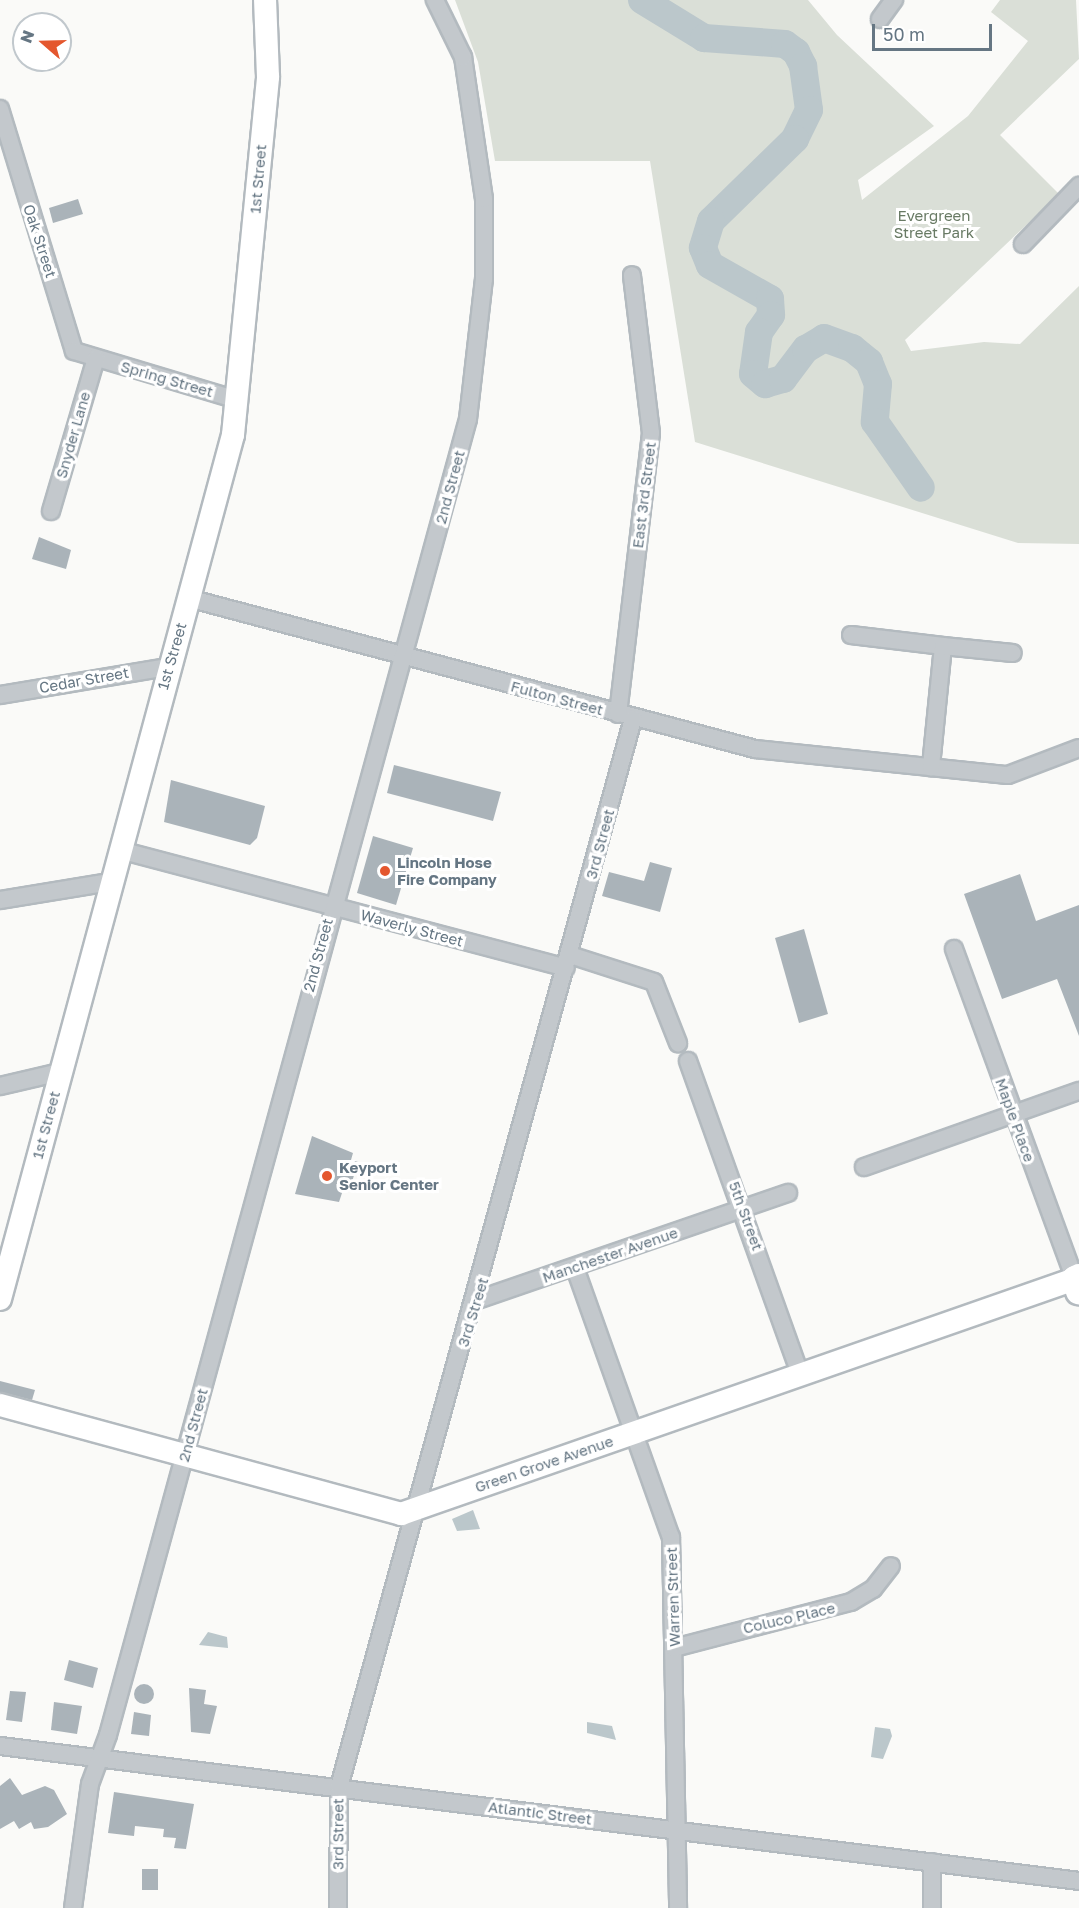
<!DOCTYPE html>
<style>
body{margin:0}
#map{position:relative;width:1079px;height:1908px;overflow:hidden;background:#fafaf8;font-family:"Golos Text",sans-serif}
div>[style]{position:absolute}
.green>*{inset:0;background:#dadfd7}
.water>*{inset:0;background:#bbc7cb}
.river>*{height:28px;margin:-14px;padding:0 14px;transform-origin:14px;border-radius:14px;background:#bbc7cb}
.building>*{inset:0;background:#aab3b9}
.round{border-radius:50%}
.roads{filter:drop-shadow(2px 0 #b3babf) drop-shadow(-2px 0 #b3babf) drop-shadow(0 2px #b3babf) drop-shadow(0 -2px #b3babf)}
.street>*{height:16px;margin:-8px;padding:0 8px;transform-origin:8px;border-radius:8px;background:#c3c8cc}
.secondary>*{height:22px;margin:-11px;padding:0 11px;transform-origin:11px;border-radius:11px;background:#fff}
.primary>*{height:26px;margin:-13px;padding:0 13px;transform-origin:13px;border-radius:13px;background:#fff}
.dots>*{width:16px;height:16px;translate:-50% -50%;box-sizing:border-box;border:3px solid #fff;border-radius:50%}
span{translate:-50% -50%;white-space:nowrap;text-align:center;line-height:1.15;-webkit-text-stroke:6px #fff;paint-order:stroke}
.street-label{font-size:15px;color:#657683}
.park-label{font-size:15px;color:#687a64}
.poi-label{font-size:15px;color:#657683;font-weight:700}
.left{translate:0 -50%;text-align:left}
.north{position:absolute;left:12px;top:12px;width:60px;height:60px;box-sizing:border-box;background:#fff;border:2px solid #c1c8cd;border-radius:50%;rotate:290deg;font-size:16px;font-weight:700;line-height:24px;text-align:center;color:#657683}
.north::after{content:'';display:block;margin:auto;width:21px;height:27px;background:#e4572e;clip-path:polygon(50% 0,100% 100%,50% 72%,0 100%)}
.scale{position:absolute;left:872px;top:24px;width:120px;height:27px;box-sizing:border-box;border:3px solid #657683;border-top:0;padding-left:8px;font-size:18px;line-height:21px;white-space:nowrap;color:#657683;-webkit-text-stroke:4px #fff;paint-order:stroke}
</style>
<div id="map">
<div class="green">
<div style="clip-path:polygon(455px 0,808px 0,837px 35px,934px 126px,858px 180px,862px 200px,968px 116px,1028px 41px,991px 12px,1000px 0,1076px 0,1079px 59px,1000px 135px,1059px 194px,905px 340px,911px 351px,984px 342px,1020px 344px,1079px 286px,1079px 544px,1018px 543px,695px 442px,650px 161px,495px 161px,478px 62px)"></div>
</div>
<div class="water">
<div style="clip-path:polygon(473px 1510px,480px 1529px,457px 1531px,452px 1519px)"></div>
<div style="clip-path:polygon(208px 1632px,227px 1637px,228px 1648px,199px 1645px)"></div>
<div style="clip-path:polygon(587px 1722px,612px 1726px,616px 1740px,587px 1733px)"></div>
<div style="clip-path:polygon(875px 1727px,890px 1729px,892px 1736px,883px 1759px,871px 1757px)"></div>
</div>
<div class="river">
<div style="left:642px;top:0;width:73px;rotate:31.5deg"></div>
<div style="left:704px;top:38px;width:81px;rotate:4.2deg"></div>
<div style="left:785px;top:44px;width:14px;rotate:36deg"></div>
<div style="left:796px;top:52px;width:16px;rotate:63deg"></div>
<div style="left:803px;top:66px;width:44px;rotate:82.2deg"></div>
<div style="left:809px;top:110px;width:32px;rotate:116deg"></div>
<div style="left:795px;top:139px;width:117px;rotate:135.7deg"></div>
<div style="left:711px;top:221px;width:28px;rotate:107deg"></div>
<div style="left:703px;top:248px;width:18px;rotate:68deg"></div>
<div style="left:710px;top:265px;width:69px;rotate:29.5deg"></div>
<div style="left:770px;top:299px;width:16px;rotate:86deg"></div>
<div style="left:771px;top:315px;width:21px;rotate:125deg"></div>
<div style="left:759px;top:332px;width:42px;rotate:98.1deg"></div>
<div style="left:753px;top:374px;width:16px;rotate:40deg"></div>
<div style="left:765px;top:384px;width:19px;rotate:-16deg"></div>
<div style="left:783px;top:379px;width:38px;rotate:-53deg"></div>
<div style="left:806px;top:349px;width:21px;rotate:-31deg"></div>
<div style="left:824px;top:338px;width:30px;rotate:20deg"></div>
<div style="left:852px;top:348px;width:22px;rotate:39deg"></div>
<div style="left:869px;top:362px;width:24px;rotate:68deg"></div>
<div style="left:878px;top:384px;width:38px;rotate:95deg"></div>
<div style="left:875px;top:422px;width:80px;rotate:55.1deg"></div>
</div>
<div class="building">
<div style="clip-path:polygon(78px 199px,83px 214px,53px 223px,49px 208px)"></div>
<div style="clip-path:polygon(39px 537px,71px 550px,66px 569px,32px 559px)"></div>
<div style="clip-path:polygon(394px 765px,501px 792px,493px 821px,387px 793px)"></div>
<div style="clip-path:polygon(171px 780px,265px 806px,257px 838px,250px 845px,164px 822px)"></div>
<div style="clip-path:polygon(373px 836px,413px 848px,396px 905px,357px 893px)"></div>
<div style="clip-path:polygon(650px 862px,672px 868px,660px 912px,602px 896px,609px 872px,644px 881px)"></div>
<div style="clip-path:polygon(1020px 874px,1036px 921px,1079px 905px,1079px 1036px,1057px 979px,1002px 999px,964px 894px)"></div>
<div style="clip-path:polygon(804px 929px,828px 1014px,799px 1023px,775px 938px)"></div>
<div style="clip-path:polygon(312px 1136px,353px 1153px,351px 1160px,358px 1162px,349px 1192px,343px 1190px,339px 1202px,295px 1194px)"></div>
<div style="clip-path:polygon(0 1381px,35px 1390px,32px 1400px,0 1392px)"></div>
<div style="clip-path:polygon(69px 1660px,98px 1668px,93px 1688px,64px 1680px)"></div>
<div class="round" style="left:134px;top:1684px;width:20px;height:20px"></div>
<div style="clip-path:polygon(189px 1688px,206px 1690px,204px 1704px,217px 1706px,210px 1734px,191px 1732px)"></div>
<div style="clip-path:polygon(10px 1691px,26px 1692px,22px 1722px,6px 1720px)"></div>
<div style="clip-path:polygon(54px 1702px,82px 1706px,77px 1734px,51px 1730px)"></div>
<div style="clip-path:polygon(134px 1712px,151px 1715px,149px 1736px,131px 1734px)"></div>
<div style="clip-path:polygon(10px 1778px,22px 1795px,45px 1786px,54px 1790px,67px 1814px,48px 1827px,34px 1829px,31px 1822px,19px 1829px,14px 1821px,0 1829px,0 1786px)"></div>
<div style="clip-path:polygon(114px 1792px,194px 1804px,186px 1849px,174px 1848px,176px 1838px,163px 1837px,164px 1829px,135px 1826px,134px 1836px,108px 1833px)"></div>
<div style="clip-path:polygon(142px 1869px,158px 1869px,158px 1890px,142px 1890px)"></div>
</div>
<div class="roads">
<div class="street">
<div style="left:880px;top:19px;width:24px;rotate:-54deg"></div>
<div style="left:0;top:109px;width:253px;rotate:73deg"></div>
<div style="left:74px;top:351px;width:170px;rotate:16.7deg"></div>
<div style="left:1023px;top:244px;width:81px;rotate:-46deg"></div>
<div style="left:51px;top:511px;width:159px;rotate:-73.6deg"></div>
<div style="left:188px;top:598px;width:587px;rotate:14.91deg"></div>
<div style="left:755px;top:749px;width:254px;rotate:5.9deg"></div>
<div style="left:1008px;top:775px;width:76px;rotate:-20.8deg"></div>
<div style="left:851px;top:635px;width:93px;rotate:6.8deg"></div>
<div style="left:943px;top:646px;width:122px;rotate:95.7deg"></div>
<div style="left:943px;top:646px;width:70px;rotate:5.7deg"></div>
<div style="left:0;top:695px;width:170px;rotate:-9.5deg"></div>
<div style="left:618px;top:714px;width:283px;rotate:-83.3deg"></div>
<div style="left:651px;top:433px;width:159px;rotate:-96.9deg"></div>
<div style="left:120px;top:850px;width:461px;rotate:14.8deg"></div>
<div style="left:0;top:900px;width:111px;rotate:-9.3deg"></div>
<div style="left:954px;top:949px;width:351px;rotate:69.9deg"></div>
<div style="left:570px;top:955px;width:88px;rotate:17.8deg"></div>
<div style="left:654px;top:982px;width:66px;rotate:68.5deg"></div>
<div style="left:688px;top:1061px;width:331px;rotate:70.3deg"></div>
<div style="left:0;top:1086px;width:62px;rotate:-13.1deg"></div>
<div style="left:864px;top:1167px;width:228px;rotate:-19.5deg"></div>
<div style="left:575px;top:1268px;width:286px;rotate:70.4deg"></div>
<div style="left:671px;top:1537px;width:371px;rotate:88.9deg"></div>
<div style="left:477px;top:1300px;width:329px;rotate:-19deg"></div>
<div style="left:674px;top:1648px;width:183px;rotate:-14.6deg"></div>
<div style="left:851px;top:1602px;width:26px;rotate:-31deg"></div>
<div style="left:873px;top:1589px;width:29px;rotate:-52deg"></div>
<div style="left:0;top:1746px;width:1087px;rotate:7.13deg"></div>
<div style="left:73px;top:1908px;width:125px;rotate:-82.2deg"></div>
<div style="left:90px;top:1784px;width:52px;rotate:-69.8deg"></div>
<div style="left:108px;top:1735px;width:1364px;rotate:-74.7deg"></div>
<div style="left:468px;top:419px;width:141px;rotate:-83.5deg"></div>
<div style="left:484px;top:279px;width:80px;rotate:-90deg"></div>
<div style="left:484px;top:199px;width:144px;rotate:-98.4deg"></div>
<div style="left:463px;top:57px;width:64px;rotate:-116.2deg"></div>
<div style="left:338px;top:1908px;width:121px;rotate:-89.5deg"></div>
<div style="left:339px;top:1787px;width:1108px;rotate:-74.61deg"></div>
<div style="left:932px;top:1908px;width:46px;rotate:-90deg"></div>
</div>
<div class="secondary">
<div style="left:0;top:1299px;width:895px;rotate:-74.91deg"></div>
<div style="left:233px;top:435px;width:360px;rotate:-84.4deg"></div>
<div style="left:268px;top:77px;width:77px;rotate:-92.2deg"></div>
<div style="left:0;top:1405px;width:416px;rotate:15.2deg"></div>
<div style="left:401px;top:1514px;width:714px;rotate:-19.22deg"></div>
</div>
<div class="primary">
<div style="left:1079px;top:1277px;width:4px;rotate:153deg"></div>
<div style="left:1075px;top:1279px;width:13px;rotate:72deg"></div>
</div>
</div>
<div class="dots">
<div style="left:385px;top:871px;background:#e4572e"></div>
<div style="left:327px;top:1176px;background:#e4572e"></div>
</div>
<div class="street-label">
<span style="left:258px;top:179px;rotate:-85deg">1st Street</span>
<span style="left:40px;top:241px;rotate:72deg">Oak Street</span>
<span style="left:167px;top:379px;rotate:16deg">Spring Street</span>
<span style="left:73px;top:435px;rotate:-74deg">Snyder Lane</span>
<span style="left:450px;top:487px;rotate:-75deg">2nd Street</span>
<span style="left:644px;top:495px;rotate:-83deg">East 3rd Street</span>
<span style="left:172px;top:656px;rotate:-74deg">1st Street</span>
<span style="left:84px;top:680px;rotate:-10deg">Cedar Street</span>
<span style="left:557px;top:698px;rotate:15deg">Fulton Street</span>
<span style="left:600px;top:844px;rotate:-75deg">3rd Street</span>
<span style="left:412px;top:928px;rotate:15deg">Waverly Street</span>
<span style="left:318px;top:955px;rotate:-75deg">2nd Street</span>
<span style="left:1015px;top:1120px;rotate:70deg">Maple Place</span>
<span style="left:46px;top:1125px;rotate:-75deg">1st Street</span>
<span style="left:746px;top:1216px;rotate:70deg">5th Street</span>
<span style="left:610px;top:1255px;rotate:-19deg">Manchester Avenue</span>
<span style="left:473px;top:1312px;rotate:-73deg">3rd Street</span>
<span style="left:193px;top:1425px;rotate:-75deg">2nd Street</span>
<span style="left:544px;top:1464px;rotate:-19deg">Green Grove Avenue</span>
<span style="left:673px;top:1597px;rotate:-92deg">Warren Street</span>
<span style="left:789px;top:1618px;rotate:-13deg">Coluco Place</span>
<span style="left:540px;top:1813px;rotate:7deg">Atlantic Street</span>
<span style="left:338px;top:1834px;rotate:-90deg">3rd Street</span>
</div>
<div class="park-label">
<span style="left:934px;top:224px">Evergreen<br>Street Park</span>
</div>
<div class="poi-label">
<span class="left" style="left:397px;top:871px">Lincoln Hose<br>Fire Company</span>
<span class="left" style="left:339px;top:1176px">Keyport<br>Senior Center</span>
</div>
<div class="north">N</div>
<div class="scale">50 m</div>
</div>
